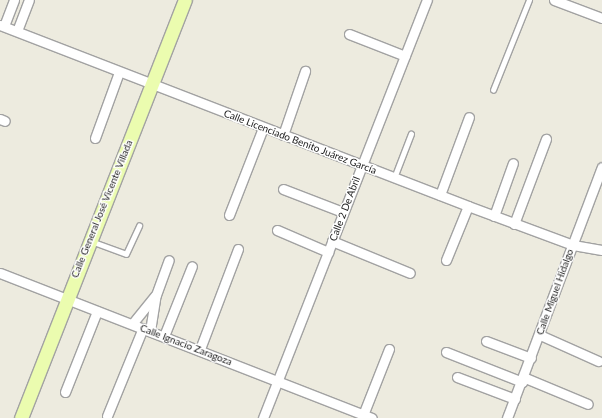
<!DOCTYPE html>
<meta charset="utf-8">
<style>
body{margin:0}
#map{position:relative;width:602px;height:418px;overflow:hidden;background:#edebdf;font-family:Lato,sans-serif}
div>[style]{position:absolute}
.roads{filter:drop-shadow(1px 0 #a2a2a2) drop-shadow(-1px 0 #a2a2a2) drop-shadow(0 1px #a2a2a2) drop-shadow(0 -1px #a2a2a2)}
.service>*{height:4.5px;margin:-2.25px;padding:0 2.25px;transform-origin:2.25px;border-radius:2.25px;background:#fff}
.minor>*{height:9px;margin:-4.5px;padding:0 4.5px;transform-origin:4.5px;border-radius:4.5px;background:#fff}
.secondary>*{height:13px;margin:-6.5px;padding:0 6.5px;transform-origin:6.5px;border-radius:6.5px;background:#ebfcaf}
span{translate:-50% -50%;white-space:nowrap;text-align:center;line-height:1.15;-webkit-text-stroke:3px #fff;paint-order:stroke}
.street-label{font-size:10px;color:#1b1b1b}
</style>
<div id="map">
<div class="roads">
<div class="service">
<div style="left:493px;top:90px;width:97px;rotate:-68.2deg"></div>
<div style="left:394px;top:178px;width:47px;rotate:-68.9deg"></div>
<div style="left:91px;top:241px;width:37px;rotate:20deg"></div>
<div style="left:126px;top:254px;width:31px;rotate:-65deg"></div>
</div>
<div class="minor">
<div style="left:554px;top:0;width:51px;rotate:20.6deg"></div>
<div style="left:0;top:25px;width:502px;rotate:21.14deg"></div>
<div style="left:468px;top:206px;width:112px;rotate:20.4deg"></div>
<div style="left:573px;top:245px;width:29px;rotate:10deg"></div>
<div style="left:4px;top:26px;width:28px;rotate:-69deg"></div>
<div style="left:17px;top:31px;width:33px;rotate:-69deg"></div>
<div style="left:349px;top:34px;width:60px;rotate:21.4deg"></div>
<div style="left:0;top:119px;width:5px;rotate:22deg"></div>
<div style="left:283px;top:135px;width:68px;rotate:-71deg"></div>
<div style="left:95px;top:138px;width:70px;rotate:-70deg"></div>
<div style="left:283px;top:189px;width:64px;rotate:21deg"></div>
<div style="left:440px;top:195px;width:83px;rotate:-69.6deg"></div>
<div style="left:229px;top:215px;width:93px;rotate:-68.7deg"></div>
<div style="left:494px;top:216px;width:56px;rotate:-70.3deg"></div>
<div style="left:514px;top:224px;width:91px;rotate:-69.4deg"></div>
<div style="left:277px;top:230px;width:56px;rotate:23.3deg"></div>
<div style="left:332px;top:241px;width:84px;rotate:22.3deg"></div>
<div style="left:446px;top:260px;width:58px;rotate:-67.8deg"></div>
<div style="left:0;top:273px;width:399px;rotate:21.3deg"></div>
<div style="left:132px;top:324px;width:36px;rotate:-51deg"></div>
<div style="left:150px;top:331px;width:36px;rotate:-81deg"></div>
<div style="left:156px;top:295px;width:37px;rotate:-70deg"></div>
<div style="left:540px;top:335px;width:64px;rotate:24.1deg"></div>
<div style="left:164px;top:336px;width:75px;rotate:-68.2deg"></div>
<div style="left:486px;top:341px;width:48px;rotate:20.7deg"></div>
<div style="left:200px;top:349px;width:107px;rotate:-69.2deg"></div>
<div style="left:446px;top:352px;width:82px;rotate:21.5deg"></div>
<div style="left:457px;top:377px;width:62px;rotate:20.8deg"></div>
<div style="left:523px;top:377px;width:70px;rotate:22.6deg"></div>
<div style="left:65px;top:392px;width:87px;rotate:-68.4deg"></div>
<div style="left:363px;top:415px;width:71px;rotate:-68.5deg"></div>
<div style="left:107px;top:416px;width:95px;rotate:-67.8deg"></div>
<div style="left:263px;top:418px;width:449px;rotate:-68.6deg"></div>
<div style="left:507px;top:418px;width:268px;rotate:-69.3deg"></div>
</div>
<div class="secondary">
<div style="left:21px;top:418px;width:449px;rotate:-68.6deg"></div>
</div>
</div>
<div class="street-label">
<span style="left:300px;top:142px;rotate:21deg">Calle Licenciado Benito Juárez García</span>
<span style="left:102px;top:209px;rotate:-68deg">Calle General José Vicente Villada</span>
<span style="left:345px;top:209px;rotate:-69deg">Calle 2 De Abril</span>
<span style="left:555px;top:292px;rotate:-70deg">Calle Miguel Hidalgo</span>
<span style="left:186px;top:345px;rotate:21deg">Calle Ignacio Zaragoza</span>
</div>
</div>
